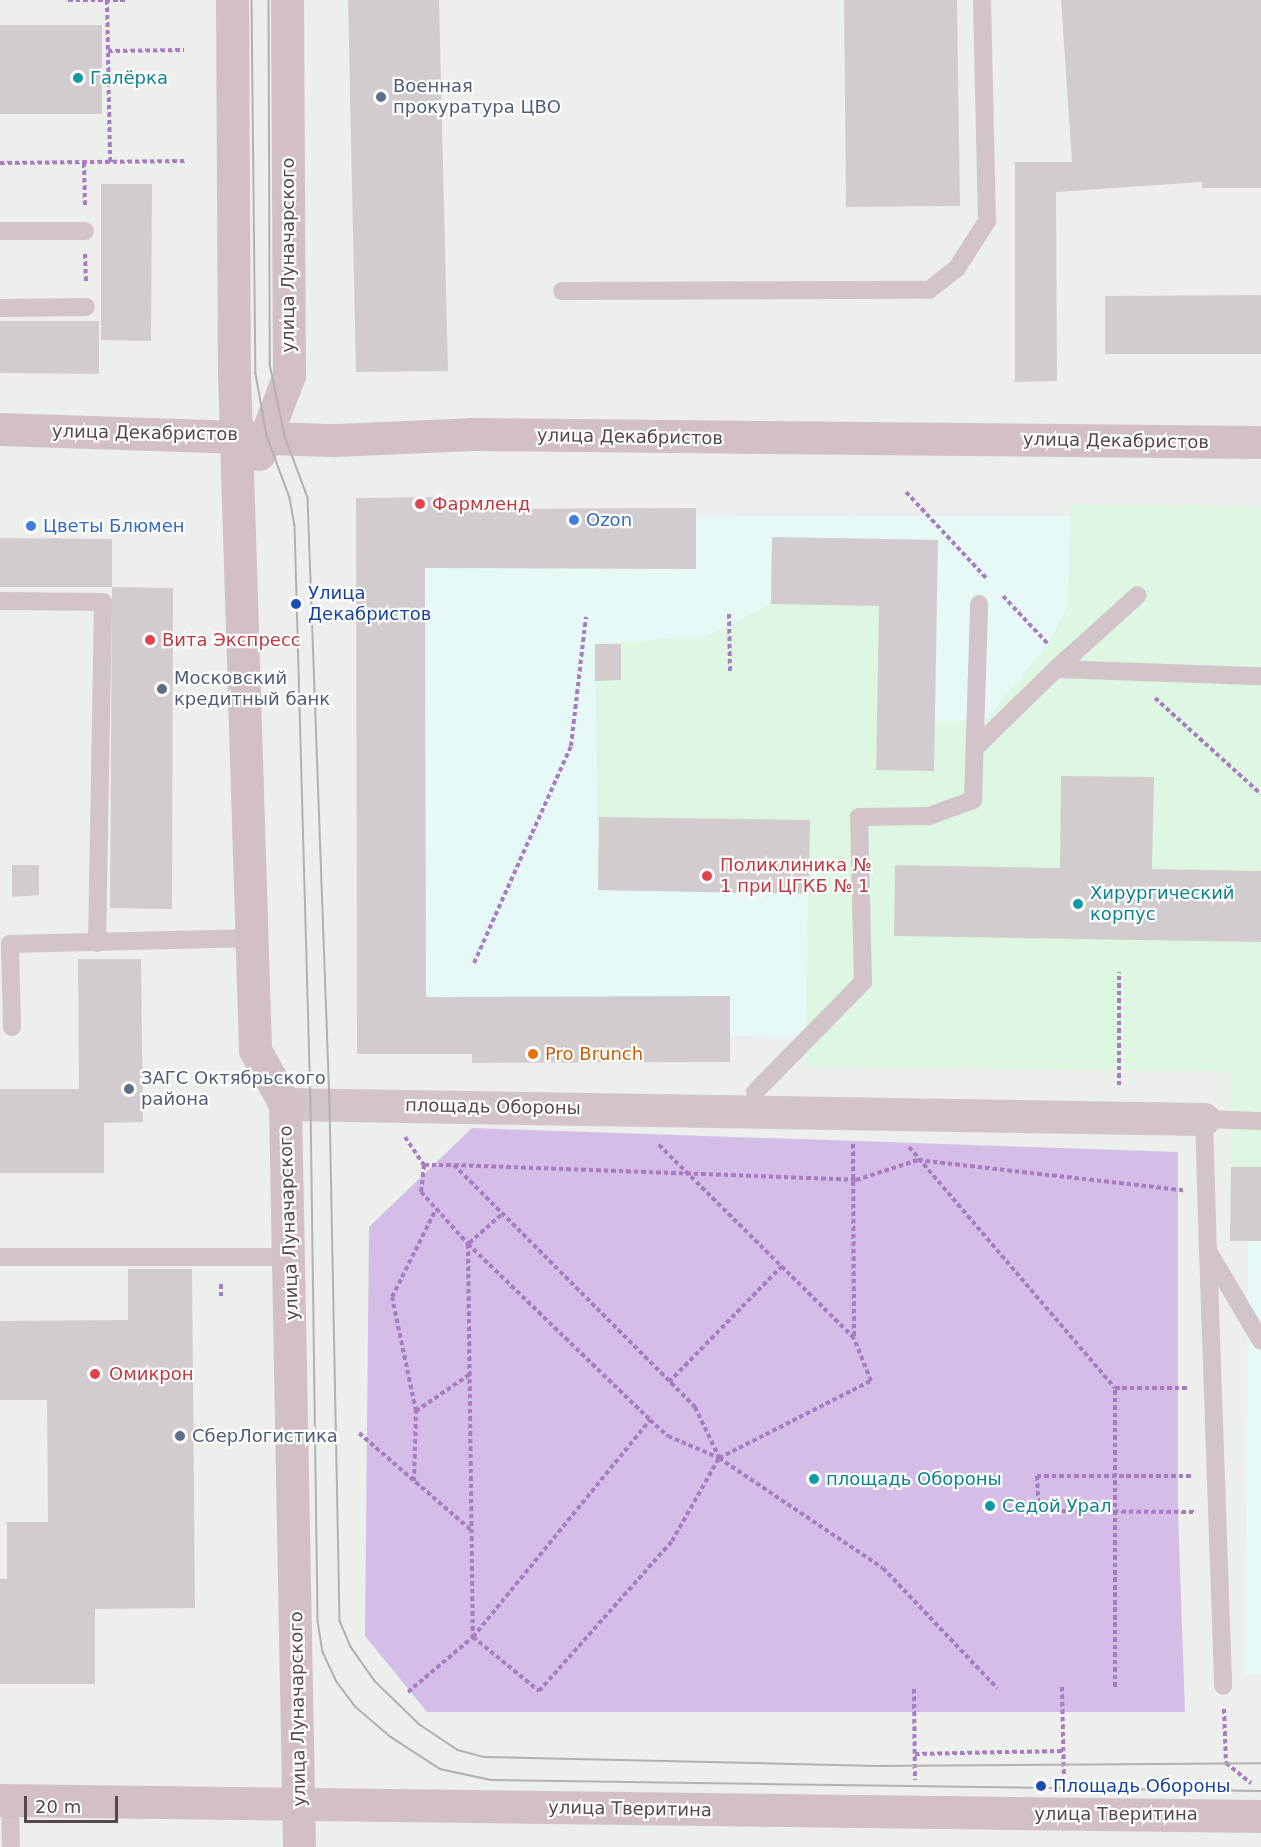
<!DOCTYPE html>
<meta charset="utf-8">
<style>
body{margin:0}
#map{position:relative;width:1261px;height:1847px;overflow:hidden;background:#ecefec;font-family:"DejaVu Sans",sans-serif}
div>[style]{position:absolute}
.commercial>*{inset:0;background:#e6f9f6}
.medical>*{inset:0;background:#def7e3}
.green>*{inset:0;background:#d4bee8}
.building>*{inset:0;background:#d3ccce}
.path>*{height:4px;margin-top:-2px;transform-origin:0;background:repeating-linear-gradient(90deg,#a87bc2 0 4.5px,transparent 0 7.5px)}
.lane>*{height:18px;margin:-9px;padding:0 9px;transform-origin:9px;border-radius:9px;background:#d2c4c9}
.street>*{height:33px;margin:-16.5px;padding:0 16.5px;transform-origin:16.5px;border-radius:16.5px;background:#d2c4c9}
.secondary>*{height:33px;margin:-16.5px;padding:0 16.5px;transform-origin:16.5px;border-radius:16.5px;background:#d3c0c7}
.tram>*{height:1.5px;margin:-0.75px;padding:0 0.75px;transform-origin:0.75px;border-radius:0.75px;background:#b6afb1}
.dots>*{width:16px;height:16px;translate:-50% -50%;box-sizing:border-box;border:3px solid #fff;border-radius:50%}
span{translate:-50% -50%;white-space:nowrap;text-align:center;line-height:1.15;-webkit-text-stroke:4.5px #fff;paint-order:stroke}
.culture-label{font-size:18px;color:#0d838f}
.left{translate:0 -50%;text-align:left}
.service-label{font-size:18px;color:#4e5e75}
.street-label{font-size:18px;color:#57474d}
.health-label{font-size:18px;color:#be3a42}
.shop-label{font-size:18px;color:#366cbe}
.transit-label{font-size:18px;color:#164399}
.food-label{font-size:18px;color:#c56008}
.scale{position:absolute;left:24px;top:1796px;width:94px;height:27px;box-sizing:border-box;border:3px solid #57474d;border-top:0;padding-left:8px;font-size:18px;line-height:21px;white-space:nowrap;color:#57474d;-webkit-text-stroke:4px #fff;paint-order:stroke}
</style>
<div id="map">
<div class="commercial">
<div style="clip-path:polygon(394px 515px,1261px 516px,1261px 1675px,1245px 1675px,1249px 1047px,391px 1029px)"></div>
</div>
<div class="medical">
<div style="clip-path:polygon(1070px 505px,1261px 507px,1261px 1241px,1230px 1241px,1229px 1071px,805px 1067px,808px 894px,598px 890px,595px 644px,707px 636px,771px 604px,772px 537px,938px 540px,935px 722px,986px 720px,1048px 644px,1068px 606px)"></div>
</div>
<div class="green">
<div style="clip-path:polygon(472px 1128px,1178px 1152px,1178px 1512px,1185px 1712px,427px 1712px,365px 1636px,369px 1227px)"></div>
</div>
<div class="building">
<div style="clip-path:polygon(348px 0,439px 0,448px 371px,356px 372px)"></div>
<div style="clip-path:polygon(844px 0,957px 0,960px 206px,846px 207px)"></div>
<div style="clip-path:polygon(1061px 0,1261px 0,1261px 188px,1202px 188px,1202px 182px,1056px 192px,1057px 381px,1015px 382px,1015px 162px,1072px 162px)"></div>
<div style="clip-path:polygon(0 25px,102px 25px,102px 114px,0 114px)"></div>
<div style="clip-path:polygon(101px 184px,152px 184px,151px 341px,101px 340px)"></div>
<div style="clip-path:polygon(1261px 295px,1261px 354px,1105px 354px,1105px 296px)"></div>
<div style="clip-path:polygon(0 321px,99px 321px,99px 374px,0 373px)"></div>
<div style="clip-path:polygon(436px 497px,436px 509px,696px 508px,696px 569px,425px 568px,426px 997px,730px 996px,730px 1062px,472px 1063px,472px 1054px,357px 1054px,356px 498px)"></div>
<div style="clip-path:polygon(772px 537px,938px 540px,934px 771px,876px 770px,879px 606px,771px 604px)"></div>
<div style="clip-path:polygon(0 538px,112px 539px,112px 587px,0 587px)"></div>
<div style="clip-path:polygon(112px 587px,173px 588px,172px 909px,110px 908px)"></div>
<div style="clip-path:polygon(595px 644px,621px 644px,621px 680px,595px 681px)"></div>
<div style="clip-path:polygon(1061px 776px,1154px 777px,1152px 869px,1261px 871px,1261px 942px,894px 936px,895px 865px,1060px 868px)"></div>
<div style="clip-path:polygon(599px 817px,810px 820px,809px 894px,598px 890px)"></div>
<div style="clip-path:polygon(12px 865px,39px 865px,39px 895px,12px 897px)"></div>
<div style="clip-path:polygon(78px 959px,141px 959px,143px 1122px,104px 1123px,104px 1173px,0 1173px,0 1089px,79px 1089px)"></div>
<div style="clip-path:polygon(1231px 1167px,1261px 1167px,1261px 1241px,1230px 1241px)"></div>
<div style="clip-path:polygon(128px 1269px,192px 1269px,195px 1608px,95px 1609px,95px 1684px,0 1684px,0 1579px,7px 1579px,7px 1522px,48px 1522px,47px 1400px,0 1400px,0 1321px,128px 1320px)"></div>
</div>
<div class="path">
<div style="left:68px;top:0;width:59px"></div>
<div style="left:107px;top:0;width:162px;rotate:88.9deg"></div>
<div style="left:108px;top:51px;width:76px;rotate:-0.8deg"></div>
<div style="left:0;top:163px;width:186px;rotate:-0.6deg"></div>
<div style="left:84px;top:163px;width:44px;rotate:88.7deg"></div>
<div style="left:85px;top:254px;width:28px;rotate:88deg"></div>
<div style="left:906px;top:492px;width:119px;rotate:47deg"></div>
<div style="left:1003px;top:596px;width:67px;rotate:46.8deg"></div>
<div style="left:729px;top:614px;width:57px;rotate:89deg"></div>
<div style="left:1155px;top:698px;width:143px;rotate:42.2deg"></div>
<div style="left:474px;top:963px;width:238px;rotate:-65.9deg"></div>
<div style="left:571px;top:746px;width:130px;rotate:-83.4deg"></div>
<div style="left:1119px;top:1085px;width:113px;rotate:-90deg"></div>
<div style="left:405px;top:1137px;width:34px;rotate:56deg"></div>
<div style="left:424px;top:1165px;width:30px"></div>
<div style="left:454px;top:1165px;width:342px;rotate:45.1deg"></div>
<div style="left:695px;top:1407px;width:55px;rotate:64.4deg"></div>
<div style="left:853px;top:1144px;width:193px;rotate:89.7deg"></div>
<div style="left:909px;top:1147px;width:317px;rotate:49.5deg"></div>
<div style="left:424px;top:1165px;width:27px;rotate:96deg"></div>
<div style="left:421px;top:1192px;width:70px;rotate:47.9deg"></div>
<div style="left:468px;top:1244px;width:253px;rotate:44deg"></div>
<div style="left:650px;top:1420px;width:24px;rotate:42deg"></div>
<div style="left:668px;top:1436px;width:56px;rotate:23.3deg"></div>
<div style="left:719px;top:1458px;width:197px;rotate:33.9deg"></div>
<div style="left:883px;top:1568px;width:166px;rotate:46.5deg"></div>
<div style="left:454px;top:1165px;width:402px;rotate:2.1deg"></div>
<div style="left:856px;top:1180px;width:65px;rotate:-17.9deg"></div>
<div style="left:918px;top:1160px;width:267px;rotate:6.5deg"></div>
<div style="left:501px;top:1215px;width:44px;rotate:138.7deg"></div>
<div style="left:468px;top:1244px;width:393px;rotate:89.3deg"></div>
<div style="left:473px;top:1637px;width:280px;rotate:-50.8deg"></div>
<div style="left:221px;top:1296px;width:14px;rotate:-90deg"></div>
<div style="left:669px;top:1382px;width:161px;rotate:-45.8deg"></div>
<div style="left:416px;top:1411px;width:65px;rotate:-34.4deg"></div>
<div style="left:359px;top:1433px;width:148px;rotate:40.9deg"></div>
<div style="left:1191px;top:1476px;width:154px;rotate:180deg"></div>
<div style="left:1037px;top:1476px;width:35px;rotate:87deg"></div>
<div style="left:1039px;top:1511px;width:155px;rotate:0.4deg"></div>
<div style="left:414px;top:1481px;width:70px;rotate:-88.4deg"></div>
<div style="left:416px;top:1411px;width:116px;rotate:-101.9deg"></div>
<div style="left:392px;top:1297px;width:98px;rotate:-63.4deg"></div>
<div style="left:1062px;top:1687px;width:96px;rotate:88.8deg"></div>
<div style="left:1115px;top:1687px;width:299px;rotate:-90deg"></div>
<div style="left:1115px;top:1388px;width:72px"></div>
<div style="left:914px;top:1689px;width:91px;rotate:89.4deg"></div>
<div style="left:408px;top:1692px;width:85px;rotate:-40.2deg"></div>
<div style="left:473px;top:1637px;width:85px;rotate:39.3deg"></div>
<div style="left:539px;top:1691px;width:200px;rotate:-48.4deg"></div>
<div style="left:672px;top:1541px;width:95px;rotate:-60.5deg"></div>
<div style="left:719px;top:1458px;width:170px;rotate:-26.9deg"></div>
<div style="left:871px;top:1381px;width:46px;rotate:-111.6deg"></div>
<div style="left:854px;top:1338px;width:277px;rotate:-135.3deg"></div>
<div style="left:1224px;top:1709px;width:54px;rotate:87.9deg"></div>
<div style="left:1226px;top:1763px;width:32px;rotate:39deg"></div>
<div style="left:915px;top:1754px;width:148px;rotate:-1.2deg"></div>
</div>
<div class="lane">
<div style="left:0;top:231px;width:85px"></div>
<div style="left:562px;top:291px;width:367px;rotate:-0.2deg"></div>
<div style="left:929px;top:290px;width:36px;rotate:-38deg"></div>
<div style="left:957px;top:268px;width:56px;rotate:-57.4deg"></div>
<div style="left:987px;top:221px;width:221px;rotate:-91.3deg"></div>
<div style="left:0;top:308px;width:86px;rotate:-0.7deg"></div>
<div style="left:0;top:601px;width:103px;rotate:0.6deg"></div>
<div style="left:103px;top:602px;width:341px;rotate:91deg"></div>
<div style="left:1056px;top:669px;width:110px;rotate:-42.1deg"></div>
<div style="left:975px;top:748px;width:113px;rotate:-44.3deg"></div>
<div style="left:1056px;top:669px;width:205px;rotate:2deg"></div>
<div style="left:12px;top:1027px;width:83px;rotate:-91.4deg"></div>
<div style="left:10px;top:944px;width:243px;rotate:-1.4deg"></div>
<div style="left:755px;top:1092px;width:154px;rotate:-45.5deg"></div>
<div style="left:863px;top:982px;width:165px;rotate:-91.4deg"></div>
<div style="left:859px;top:817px;width:70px;rotate:-0.8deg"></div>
<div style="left:929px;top:816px;width:47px;rotate:-20deg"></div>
<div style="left:973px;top:800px;width:196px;rotate:-88.2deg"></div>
<div style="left:1261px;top:1121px;width:57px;rotate:-178deg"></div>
<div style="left:1204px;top:1119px;width:132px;rotate:88.3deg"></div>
<div style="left:1208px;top:1251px;width:104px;rotate:59.5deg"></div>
<div style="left:1208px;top:1251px;width:435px;rotate:88deg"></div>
<div style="left:0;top:1257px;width:291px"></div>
<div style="left:10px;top:1800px;width:47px;rotate:88.8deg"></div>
</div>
<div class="street">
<div style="left:285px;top:1104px;width:919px;rotate:0.94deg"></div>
</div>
<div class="secondary">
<div style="left:232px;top:0;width:373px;rotate:89.7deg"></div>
<div style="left:234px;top:373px;width:677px;rotate:88.22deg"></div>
<div style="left:255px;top:1050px;width:62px;rotate:60.9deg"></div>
<div style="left:285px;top:1104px;width:743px;rotate:88.92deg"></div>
<div style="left:0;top:429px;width:336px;rotate:1.9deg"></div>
<div style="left:336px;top:440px;width:135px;rotate:-2.5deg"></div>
<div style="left:471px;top:434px;width:790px;rotate:0.58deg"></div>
<div style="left:259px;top:454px;width:85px;rotate:-69.2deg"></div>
<div style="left:289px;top:375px;width:375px;rotate:-90.3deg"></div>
<div style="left:0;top:1800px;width:1261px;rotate:0.73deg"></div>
</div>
<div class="tram">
<div style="left:252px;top:0;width:374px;rotate:89.4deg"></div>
<div style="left:256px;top:374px;width:63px;rotate:79.9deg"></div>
<div style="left:267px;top:436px;width:66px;rotate:69.6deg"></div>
<div style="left:290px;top:498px;width:27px;rotate:80deg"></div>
<div style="left:295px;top:525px;width:579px;rotate:88.42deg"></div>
<div style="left:311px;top:1104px;width:517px;rotate:89.22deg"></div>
<div style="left:318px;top:1621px;width:31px;rotate:81deg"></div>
<div style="left:323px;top:1652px;width:33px;rotate:65deg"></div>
<div style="left:337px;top:1682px;width:31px;rotate:53deg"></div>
<div style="left:356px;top:1707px;width:46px;rotate:40.6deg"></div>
<div style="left:391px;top:1737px;width:59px;rotate:33.1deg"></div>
<div style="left:440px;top:1769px;width:52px;rotate:12.2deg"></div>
<div style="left:491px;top:1780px;width:770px;rotate:0.82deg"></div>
<div style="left:269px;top:0;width:364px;rotate:89.8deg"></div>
<div style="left:270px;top:364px;width:74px;rotate:78.2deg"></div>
<div style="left:285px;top:436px;width:66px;rotate:69.6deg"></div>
<div style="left:308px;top:498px;width:606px;rotate:87.92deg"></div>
<div style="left:330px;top:1104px;width:517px;rotate:88.89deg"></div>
<div style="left:340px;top:1621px;width:28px;rotate:67deg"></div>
<div style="left:351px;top:1647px;width:42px;rotate:54.8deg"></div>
<div style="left:375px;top:1681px;width:62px;rotate:44.3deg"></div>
<div style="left:419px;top:1724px;width:47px;rotate:33.7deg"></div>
<div style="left:458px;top:1750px;width:28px;rotate:15deg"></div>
<div style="left:485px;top:1757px;width:392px;rotate:1.3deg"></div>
<div style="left:877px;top:1766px;width:384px;rotate:-0.4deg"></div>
</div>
<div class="dots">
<div style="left:78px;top:78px;background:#0f9aa8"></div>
<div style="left:381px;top:97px;background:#5c6f8a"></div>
<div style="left:420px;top:504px;background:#e0444e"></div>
<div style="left:574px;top:520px;background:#3f7fe0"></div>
<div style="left:31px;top:526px;background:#3f7fe0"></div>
<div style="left:296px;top:604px;background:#1a4fb4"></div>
<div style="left:150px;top:640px;background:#e0444e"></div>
<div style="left:162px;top:689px;background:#5c6f8a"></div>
<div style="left:707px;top:876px;background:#e0444e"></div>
<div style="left:1078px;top:904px;background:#0f9aa8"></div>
<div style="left:533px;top:1054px;background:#e8710a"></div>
<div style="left:129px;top:1089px;background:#5c6f8a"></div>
<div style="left:95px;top:1374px;background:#e0444e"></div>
<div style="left:180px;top:1436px;background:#5c6f8a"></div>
<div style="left:814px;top:1479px;background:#0f9aa8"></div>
<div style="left:990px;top:1506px;background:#0f9aa8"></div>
<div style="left:1041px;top:1786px;background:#1a4fb4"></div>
</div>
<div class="culture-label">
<span class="left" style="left:90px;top:78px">Галёрка</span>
<span class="left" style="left:1090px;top:904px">Хирургический<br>корпус</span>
<span class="left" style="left:826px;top:1479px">площадь Обороны</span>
<span class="left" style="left:1002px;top:1506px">Седой Урал</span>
</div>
<div class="service-label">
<span class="left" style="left:393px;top:97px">Военная<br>прокуратура ЦВО</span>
<span class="left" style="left:174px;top:689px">Московский<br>кредитный банк</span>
<span class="left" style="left:141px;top:1089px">ЗАГС Октябрьского<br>района</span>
<span class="left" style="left:192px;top:1436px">СберЛогистика</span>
</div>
<div class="street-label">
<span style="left:288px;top:255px;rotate:-90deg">улица Луначарского</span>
<span style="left:145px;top:433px;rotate:1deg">улица Декабристов</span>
<span style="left:630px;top:437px;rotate:1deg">улица Декабристов</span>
<span style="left:1116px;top:441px;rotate:1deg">улица Декабристов</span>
<span style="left:493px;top:1107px;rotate:1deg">площадь Обороны</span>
<span style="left:289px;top:1223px;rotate:-92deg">улица Луначарского</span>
<span style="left:298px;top:1709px;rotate:-91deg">улица Луначарского</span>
<span style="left:630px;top:1809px;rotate:1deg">улица Тверитина</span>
<span style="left:1116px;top:1814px">улица Тверитина</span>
</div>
<div class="health-label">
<span class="left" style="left:432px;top:504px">Фармленд</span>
<span class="left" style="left:162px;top:640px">Вита Экспресс</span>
<span class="left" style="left:720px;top:876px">Поликлиника №<br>1 при ЦГКБ № 1</span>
<span class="left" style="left:109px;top:1374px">Омикрон</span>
</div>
<div class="shop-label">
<span class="left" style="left:586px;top:520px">Ozon</span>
<span class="left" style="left:43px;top:526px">Цветы Блюмен</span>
</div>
<div class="transit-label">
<span class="left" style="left:308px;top:604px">Улица<br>Декабристов</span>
<span class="left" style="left:1053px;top:1786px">Площадь Обороны</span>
</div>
<div class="food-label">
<span class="left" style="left:545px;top:1054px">Pro Brunch</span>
</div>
<div class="scale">20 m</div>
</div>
